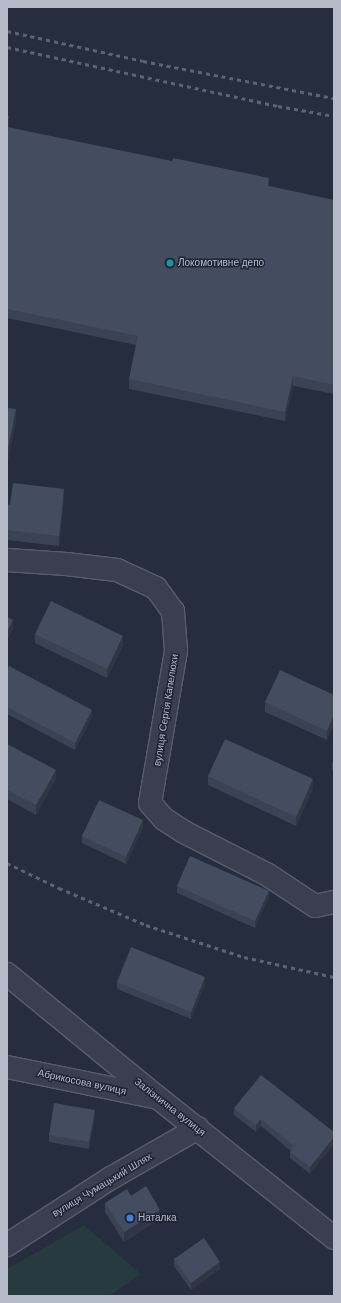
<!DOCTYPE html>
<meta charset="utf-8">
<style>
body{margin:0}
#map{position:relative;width:341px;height:1303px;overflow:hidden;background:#252d3e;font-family:Helvetica,sans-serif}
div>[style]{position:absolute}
.green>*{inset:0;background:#273a3f}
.roads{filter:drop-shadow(1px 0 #575d6c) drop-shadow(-1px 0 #575d6c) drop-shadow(0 1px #575d6c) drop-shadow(0 -1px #575d6c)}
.minor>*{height:22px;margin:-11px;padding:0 11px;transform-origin:11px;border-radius:11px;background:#393f4e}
.rail>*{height:3px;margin-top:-1.5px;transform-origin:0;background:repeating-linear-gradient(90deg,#5b6375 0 4px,transparent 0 8px)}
.wall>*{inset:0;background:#3a4253}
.shaded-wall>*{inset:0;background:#303643}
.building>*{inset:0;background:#444d60}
.dots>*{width:11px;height:11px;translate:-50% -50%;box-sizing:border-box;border:2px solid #1e2433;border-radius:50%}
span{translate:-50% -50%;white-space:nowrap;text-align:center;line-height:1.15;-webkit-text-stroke:3px #1e2433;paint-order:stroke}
.poi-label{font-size:10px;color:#b5bbc9}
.left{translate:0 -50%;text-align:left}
.street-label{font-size:10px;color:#b5bbc9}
.frame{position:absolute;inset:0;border:8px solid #b5bbc9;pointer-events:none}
</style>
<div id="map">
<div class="green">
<div style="clip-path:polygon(84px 1225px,141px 1274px,109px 1296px,7px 1296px,7px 1269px)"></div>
</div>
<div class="roads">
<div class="minor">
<div style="left:7px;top:560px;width:59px;rotate:3.9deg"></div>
<div style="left:66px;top:564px;width:51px;rotate:6.7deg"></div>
<div style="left:117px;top:570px;width:43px;rotate:24.8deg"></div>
<div style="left:156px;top:588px;width:29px;rotate:54deg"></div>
<div style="left:173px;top:611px;width:40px;rotate:85.7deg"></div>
<div style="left:176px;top:651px;width:154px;rotate:99.7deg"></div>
<div style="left:150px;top:803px;width:21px;rotate:49deg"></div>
<div style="left:164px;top:819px;width:24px;rotate:33deg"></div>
<div style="left:184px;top:832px;width:94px;rotate:27.1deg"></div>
<div style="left:268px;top:875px;width:56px;rotate:33.4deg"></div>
<div style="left:315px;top:906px;width:19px;rotate:-12deg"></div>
<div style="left:7px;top:974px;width:194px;rotate:39.4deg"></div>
<div style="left:157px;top:1097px;width:226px;rotate:38.5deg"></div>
<div style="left:7px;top:1067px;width:150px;rotate:11.5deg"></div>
<div style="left:7px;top:1245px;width:124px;rotate:-32.8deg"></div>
<div style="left:111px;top:1178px;width:100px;rotate:-29.9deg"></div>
</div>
</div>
<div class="rail">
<div style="left:7px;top:31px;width:139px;rotate:12.4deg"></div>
<div style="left:143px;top:61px;width:195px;rotate:11deg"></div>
<div style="left:7px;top:47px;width:277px;rotate:12.3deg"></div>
<div style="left:278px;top:106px;width:57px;rotate:10.1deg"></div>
<div style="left:7px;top:863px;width:58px;rotate:25.7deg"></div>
<div style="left:59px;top:888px;width:95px;rotate:23deg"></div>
<div style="left:146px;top:925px;width:103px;rotate:18.1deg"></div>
<div style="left:244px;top:957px;width:92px;rotate:12.5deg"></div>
</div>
<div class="wall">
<div style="clip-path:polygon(7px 115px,9px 125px,8px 127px,269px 186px,334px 200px,334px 394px,293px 386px,285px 421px,129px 389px,129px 379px,136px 345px,7px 318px)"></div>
<div style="clip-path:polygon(7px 408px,16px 420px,8px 459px,7px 459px)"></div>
<div style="clip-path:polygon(64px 498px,59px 546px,7px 540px,7px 504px,10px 505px)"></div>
<div style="clip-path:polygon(35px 634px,123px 646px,107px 678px,35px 643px)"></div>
<div style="clip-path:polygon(7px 671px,92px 717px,75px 750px,7px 714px)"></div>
<div style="clip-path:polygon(334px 695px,327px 740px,265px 712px,265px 702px)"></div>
<div style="clip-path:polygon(7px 744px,56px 779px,36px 815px,7px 799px)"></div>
<div style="clip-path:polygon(334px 759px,334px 771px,332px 770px,332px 763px)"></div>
<div style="clip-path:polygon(208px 776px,313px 789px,296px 826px,208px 785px)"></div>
<div style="clip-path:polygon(143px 827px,126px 864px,82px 843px,82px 836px)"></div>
<div style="clip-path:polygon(177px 886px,269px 897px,255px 928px,177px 893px)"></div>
<div style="clip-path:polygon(117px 982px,205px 984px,191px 1019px,117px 989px)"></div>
<div style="clip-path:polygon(234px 1108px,334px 1132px,334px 1144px,310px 1174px,290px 1158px,290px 1152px,291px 1151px,261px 1126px,256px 1132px,234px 1115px)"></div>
<div style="clip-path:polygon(95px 1117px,89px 1149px,49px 1142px,49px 1135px)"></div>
<div style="clip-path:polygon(131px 1196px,160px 1219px,124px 1242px,105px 1212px,105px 1203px)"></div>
<div style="clip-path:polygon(174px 1259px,220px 1269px,191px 1290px,174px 1266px)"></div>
</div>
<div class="shaded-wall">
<div style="clip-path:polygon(9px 116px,9px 125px,7px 134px,7px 125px)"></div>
<div style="clip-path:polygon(293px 376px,293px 386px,285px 421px,285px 412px)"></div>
<div style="clip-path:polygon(16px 409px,16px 420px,8px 459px,8px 448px)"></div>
<div style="clip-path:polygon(64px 489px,64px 498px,59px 546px,59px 536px)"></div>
<div style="clip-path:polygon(13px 620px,13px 630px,7px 641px,7px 632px)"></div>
<div style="clip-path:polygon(123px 636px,123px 646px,107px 678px,107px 669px)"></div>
<div style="clip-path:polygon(92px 710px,92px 717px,75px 750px,75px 743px)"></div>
<div style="clip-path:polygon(334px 715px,334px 725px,327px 740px,327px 731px)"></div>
<div style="clip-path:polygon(56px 770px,56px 779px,36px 815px,36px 805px)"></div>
<div style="clip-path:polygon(313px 779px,313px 789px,296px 826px,296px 817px)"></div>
<div style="clip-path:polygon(143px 820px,143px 827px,126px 864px,126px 857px)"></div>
<div style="clip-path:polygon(269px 891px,269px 897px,255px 928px,255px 921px)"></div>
<div style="clip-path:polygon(205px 977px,205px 984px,191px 1019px,191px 1012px)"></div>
<div style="clip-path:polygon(95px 1110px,95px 1117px,89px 1149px,89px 1142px)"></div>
<div style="clip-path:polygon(261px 1119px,261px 1126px,256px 1132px,256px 1125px)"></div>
<div style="clip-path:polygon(334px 1137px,334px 1144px,310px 1174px,310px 1167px)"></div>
<div style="clip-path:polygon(160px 1210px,160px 1219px,124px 1242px,124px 1232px)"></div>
<div style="clip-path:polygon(220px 1262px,220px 1269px,191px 1290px,191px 1283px)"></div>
</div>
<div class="building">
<div style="clip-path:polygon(7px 115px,9px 116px,7px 125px)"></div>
<div style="clip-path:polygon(7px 127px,172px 161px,173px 158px,269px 178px,268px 186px,334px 200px,334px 385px,293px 376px,285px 412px,129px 379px,138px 336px,7px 309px)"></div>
<div style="clip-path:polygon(7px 408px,16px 409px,8px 448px,7px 448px)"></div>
<div style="clip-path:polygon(13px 483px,64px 489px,59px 536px,7px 530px,7px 504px,10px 505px)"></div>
<div style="clip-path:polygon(51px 601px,123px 636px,107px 669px,35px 634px)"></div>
<div style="clip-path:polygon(7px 617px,13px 620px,7px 632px)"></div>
<div style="clip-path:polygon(9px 666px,92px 710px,75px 743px,7px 707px,7px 671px)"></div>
<div style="clip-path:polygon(280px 670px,334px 695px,334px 715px,327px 731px,265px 702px)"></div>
<div style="clip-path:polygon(225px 739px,313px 779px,296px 817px,208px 776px)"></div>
<div style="clip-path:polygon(7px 744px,56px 770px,36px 805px,7px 790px)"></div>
<div style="clip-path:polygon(99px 800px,143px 820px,126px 857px,82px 836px)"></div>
<div style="clip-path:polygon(190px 856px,269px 891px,255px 921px,177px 886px)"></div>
<div style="clip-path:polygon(131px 947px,205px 977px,191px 1012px,117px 982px)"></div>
<div style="clip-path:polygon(261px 1075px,334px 1132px,334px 1137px,310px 1167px,290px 1152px,294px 1146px,261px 1119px,256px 1125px,234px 1108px)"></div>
<div style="clip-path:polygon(54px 1103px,95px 1110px,89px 1142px,49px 1135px)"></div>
<div style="clip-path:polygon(146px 1186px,160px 1210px,124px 1232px,105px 1203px,127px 1189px,131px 1196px)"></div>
<div style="clip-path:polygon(204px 1238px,220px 1262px,191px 1283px,174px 1259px)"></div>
</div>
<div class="dots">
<div style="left:170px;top:263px;background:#0f9aa8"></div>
<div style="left:130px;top:1218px;background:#3f7fe0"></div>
</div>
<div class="poi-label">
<span class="left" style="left:178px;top:263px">Локомотивне депо</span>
<span class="left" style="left:138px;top:1218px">Наталка</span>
</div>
<div class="street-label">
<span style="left:166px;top:710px;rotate:-81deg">вулиця Сергія Капелюхи</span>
<span style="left:82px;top:1082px;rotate:12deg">Абрикосова вулиця</span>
<span style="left:170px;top:1107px;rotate:38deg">Залізнична вулиця</span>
<span style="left:102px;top:1185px;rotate:-31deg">вулиця Чумацький Шлях</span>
</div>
<div class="frame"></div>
</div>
